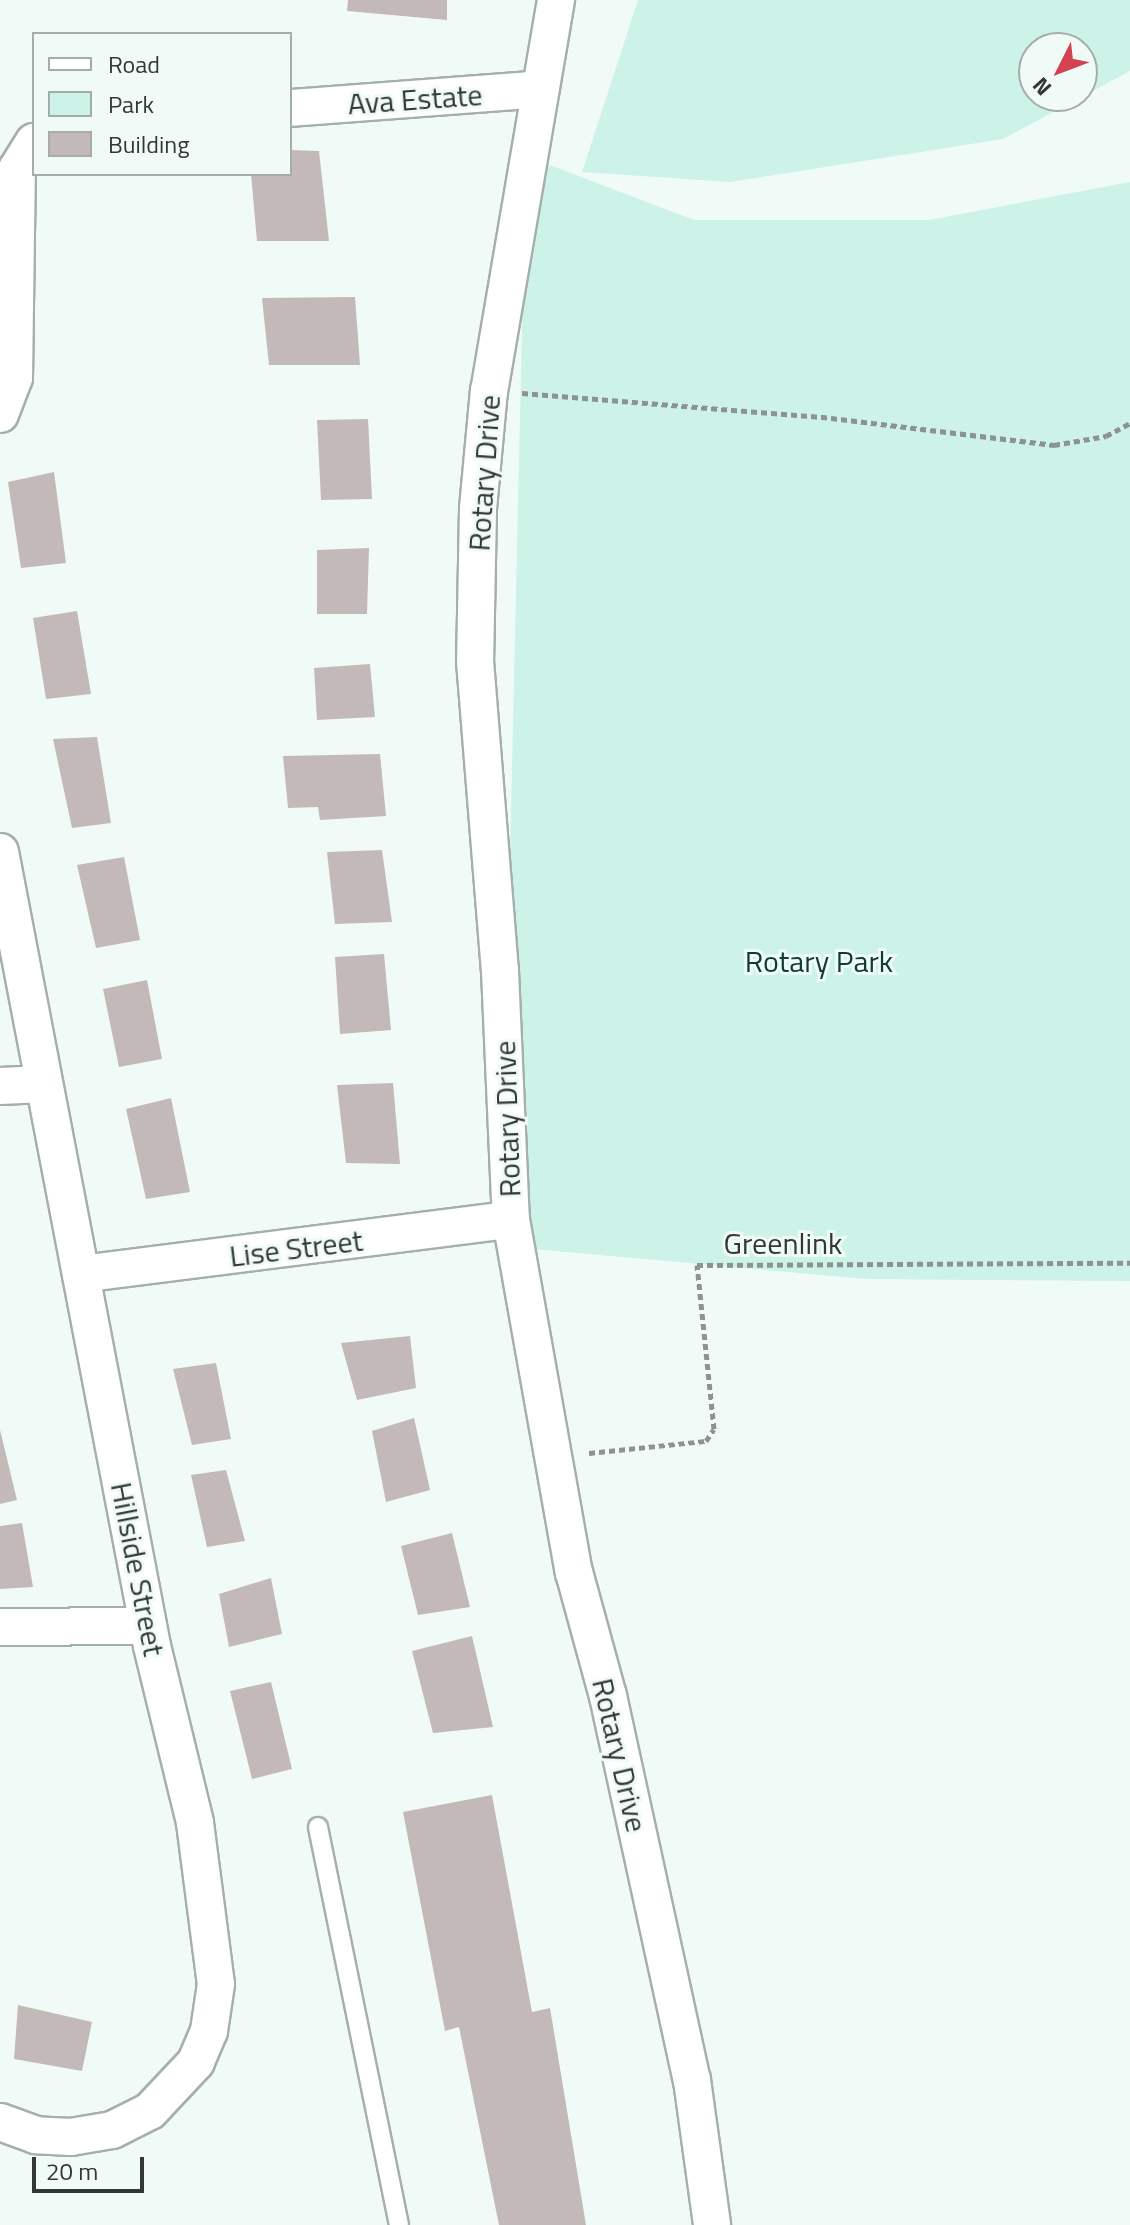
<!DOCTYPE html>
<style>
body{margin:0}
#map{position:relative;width:1130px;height:2225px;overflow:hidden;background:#f0fbf8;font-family:"Titillium Web",sans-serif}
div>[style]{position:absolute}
.green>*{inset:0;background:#cdf2e8}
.building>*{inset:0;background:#c4b9b9}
.path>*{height:5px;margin-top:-2.5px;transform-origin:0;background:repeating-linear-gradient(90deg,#8c9391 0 6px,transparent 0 10px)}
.roads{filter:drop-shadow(2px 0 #a5afac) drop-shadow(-2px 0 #a5afac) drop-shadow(0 2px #a5afac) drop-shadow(0 -2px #a5afac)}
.service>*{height:18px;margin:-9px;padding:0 9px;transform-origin:9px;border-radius:9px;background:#fff}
.minor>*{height:36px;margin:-18px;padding:0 18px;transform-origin:18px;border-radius:18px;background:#fff}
span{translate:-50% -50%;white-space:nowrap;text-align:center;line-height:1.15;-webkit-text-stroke:6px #f0fbf8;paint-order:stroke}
.street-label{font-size:30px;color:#333736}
.park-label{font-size:30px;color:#0e3d33}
.legend{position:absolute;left:32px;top:32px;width:260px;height:144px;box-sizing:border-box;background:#f0fbf8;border:2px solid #a4adaa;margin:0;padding:10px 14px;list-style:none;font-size:24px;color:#333736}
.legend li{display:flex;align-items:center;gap:16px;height:40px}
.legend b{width:40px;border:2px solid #a4adaa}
.north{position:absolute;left:1018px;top:32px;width:80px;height:80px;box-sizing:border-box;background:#f0fbf8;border:2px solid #a4adaa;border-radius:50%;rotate:228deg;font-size:22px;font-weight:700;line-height:32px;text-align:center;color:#333736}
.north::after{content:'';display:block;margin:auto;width:28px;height:36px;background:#d24251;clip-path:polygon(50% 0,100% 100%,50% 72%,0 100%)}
.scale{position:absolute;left:32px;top:2157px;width:112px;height:36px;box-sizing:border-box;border:4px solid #333736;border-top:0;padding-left:10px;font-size:24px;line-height:28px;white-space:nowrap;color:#333736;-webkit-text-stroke:6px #f0fbf8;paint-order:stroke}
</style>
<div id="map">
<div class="green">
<div style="clip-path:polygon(evenodd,638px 0,1130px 0,1130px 71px,1003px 139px,730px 182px,582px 172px,638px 0,1034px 48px,1082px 48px,1082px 96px,1034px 96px,1034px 48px)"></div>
<div style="clip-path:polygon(526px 156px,694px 220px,929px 220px,1130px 182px,1130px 1281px,865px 1279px,501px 1246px)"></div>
</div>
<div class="building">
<div style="clip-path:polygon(348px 0,447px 0,447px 20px,347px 11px)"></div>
<div style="clip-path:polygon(290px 150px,319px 151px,329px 241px,257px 241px,251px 174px,290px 174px)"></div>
<div style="clip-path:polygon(355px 297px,360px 365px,269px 365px,262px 298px)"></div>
<div style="clip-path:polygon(368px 419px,372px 499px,321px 500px,317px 420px)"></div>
<div style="clip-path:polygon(54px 472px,66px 563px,21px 568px,8px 482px)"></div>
<div style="clip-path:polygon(369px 548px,367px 614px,317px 614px,317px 550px)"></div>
<div style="clip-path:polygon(77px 611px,91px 694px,46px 699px,33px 618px)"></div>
<div style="clip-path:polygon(370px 664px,375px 717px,317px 720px,314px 668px)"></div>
<div style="clip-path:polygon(97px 737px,111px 823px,72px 828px,53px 739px)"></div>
<div style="clip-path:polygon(380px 754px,386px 816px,320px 820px,318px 807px,288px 808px,283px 756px)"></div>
<div style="clip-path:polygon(382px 850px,392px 922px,335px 924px,327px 852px)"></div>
<div style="clip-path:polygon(124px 857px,140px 940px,96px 948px,77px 865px)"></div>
<div style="clip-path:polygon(384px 954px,391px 1030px,340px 1034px,335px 957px)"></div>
<div style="clip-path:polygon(147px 980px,162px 1059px,119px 1067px,103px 989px)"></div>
<div style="clip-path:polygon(393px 1083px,400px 1164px,346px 1163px,337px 1085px)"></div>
<div style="clip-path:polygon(171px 1098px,190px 1192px,146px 1199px,126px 1109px)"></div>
<div style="clip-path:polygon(410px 1336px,416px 1388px,357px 1400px,341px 1343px)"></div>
<div style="clip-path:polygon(216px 1363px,231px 1439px,192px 1445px,173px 1369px)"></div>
<div style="clip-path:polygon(414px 1418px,430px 1490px,386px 1502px,372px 1431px)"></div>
<div style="clip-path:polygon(0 1430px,17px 1500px,0 1504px)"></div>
<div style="clip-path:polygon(226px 1470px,245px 1541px,207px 1547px,191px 1475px)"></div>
<div style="clip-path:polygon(22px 1523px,33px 1587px,0 1589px,0 1526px)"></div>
<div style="clip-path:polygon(452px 1533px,470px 1607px,418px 1615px,401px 1546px)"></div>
<div style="clip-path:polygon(271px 1578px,282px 1634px,229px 1647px,219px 1594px)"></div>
<div style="clip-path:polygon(472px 1636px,493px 1727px,433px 1733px,412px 1651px)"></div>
<div style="clip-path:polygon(271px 1682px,292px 1769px,252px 1779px,230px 1691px)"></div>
<div style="clip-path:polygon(492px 1795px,532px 2012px,550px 2008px,586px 2225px,499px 2225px,459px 2027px,445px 2031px,403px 1812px)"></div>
<div style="clip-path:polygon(18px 2005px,92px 2022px,82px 2071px,14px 2059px)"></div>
</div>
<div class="path">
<div style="left:522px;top:393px;width:310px;rotate:4.6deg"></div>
<div style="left:831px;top:418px;width:225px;rotate:6.9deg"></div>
<div style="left:1054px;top:445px;width:53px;rotate:-9.8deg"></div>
<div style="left:1106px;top:436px;width:27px;rotate:-28deg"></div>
<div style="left:589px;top:1453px;width:118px;rotate:-5.9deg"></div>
<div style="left:706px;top:1441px;width:14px;rotate:-56deg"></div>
<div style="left:714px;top:1429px;width:165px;rotate:-95.9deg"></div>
<div style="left:697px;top:1265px;width:433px;rotate:-0.3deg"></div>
</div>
<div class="roads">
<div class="service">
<div style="left:318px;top:1827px;width:406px;rotate:78.5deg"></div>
</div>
<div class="minor">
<div style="left:556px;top:0;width:396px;rotate:99.7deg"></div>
<div style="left:489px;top:390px;width:120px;rotate:95.3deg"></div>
<div style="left:478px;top:509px;width:152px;rotate:91.1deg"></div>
<div style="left:475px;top:661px;width:311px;rotate:85.4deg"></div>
<div style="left:500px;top:971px;width:249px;rotate:87.5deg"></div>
<div style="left:511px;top:1220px;width:358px;rotate:79.9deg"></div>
<div style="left:574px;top:1572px;width:129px;rotate:74.7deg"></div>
<div style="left:608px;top:1696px;width:393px;rotate:77.7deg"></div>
<div style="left:692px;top:2080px;width:146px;rotate:82.1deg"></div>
<div style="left:290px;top:108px;width:251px;rotate:-4.3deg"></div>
<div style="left:0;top:414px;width:39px;rotate:-69deg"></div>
<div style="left:14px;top:378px;width:209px;rotate:-89.2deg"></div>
<div style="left:17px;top:169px;width:32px;rotate:-58deg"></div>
<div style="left:0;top:852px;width:808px;rotate:79.16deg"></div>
<div style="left:152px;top:1646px;width:182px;rotate:76.3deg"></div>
<div style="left:195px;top:1823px;width:162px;rotate:82.6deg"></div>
<div style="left:216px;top:1984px;width:48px;rotate:98.5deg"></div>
<div style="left:209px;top:2031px;width:34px;rotate:113deg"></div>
<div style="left:196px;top:2062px;width:67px;rotate:133.2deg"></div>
<div style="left:150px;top:2111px;width:42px;rotate:153.4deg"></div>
<div style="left:112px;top:2130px;width:42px;rotate:170.3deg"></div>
<div style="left:71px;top:2137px;width:35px;rotate:-177deg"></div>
<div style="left:36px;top:2135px;width:38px;rotate:-160deg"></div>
<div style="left:0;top:1086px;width:44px;rotate:-2.6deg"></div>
<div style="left:81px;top:1274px;width:433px;rotate:-7.2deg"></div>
<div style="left:0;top:1627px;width:148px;rotate:-0.4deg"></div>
</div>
</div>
<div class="street-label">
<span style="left:415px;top:99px;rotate:-4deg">Ava Estate</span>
<span style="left:484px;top:473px;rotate:-86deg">Rotary Drive</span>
<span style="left:507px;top:1119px;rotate:-92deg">Rotary Drive</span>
<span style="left:783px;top:1243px">Greenlink</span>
<span style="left:296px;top:1248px;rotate:-7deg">Lise Street</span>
<span style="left:138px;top:1569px;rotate:79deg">Hillside Street</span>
<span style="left:620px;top:1755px;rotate:77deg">Rotary Drive</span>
</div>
<div class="park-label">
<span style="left:819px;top:961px">Rotary Park</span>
</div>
<ul class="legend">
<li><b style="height:10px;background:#fff"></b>Road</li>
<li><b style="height:22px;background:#cdf2e8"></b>Park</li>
<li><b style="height:22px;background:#c4b9b9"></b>Building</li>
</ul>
<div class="north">N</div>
<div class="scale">20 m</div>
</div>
